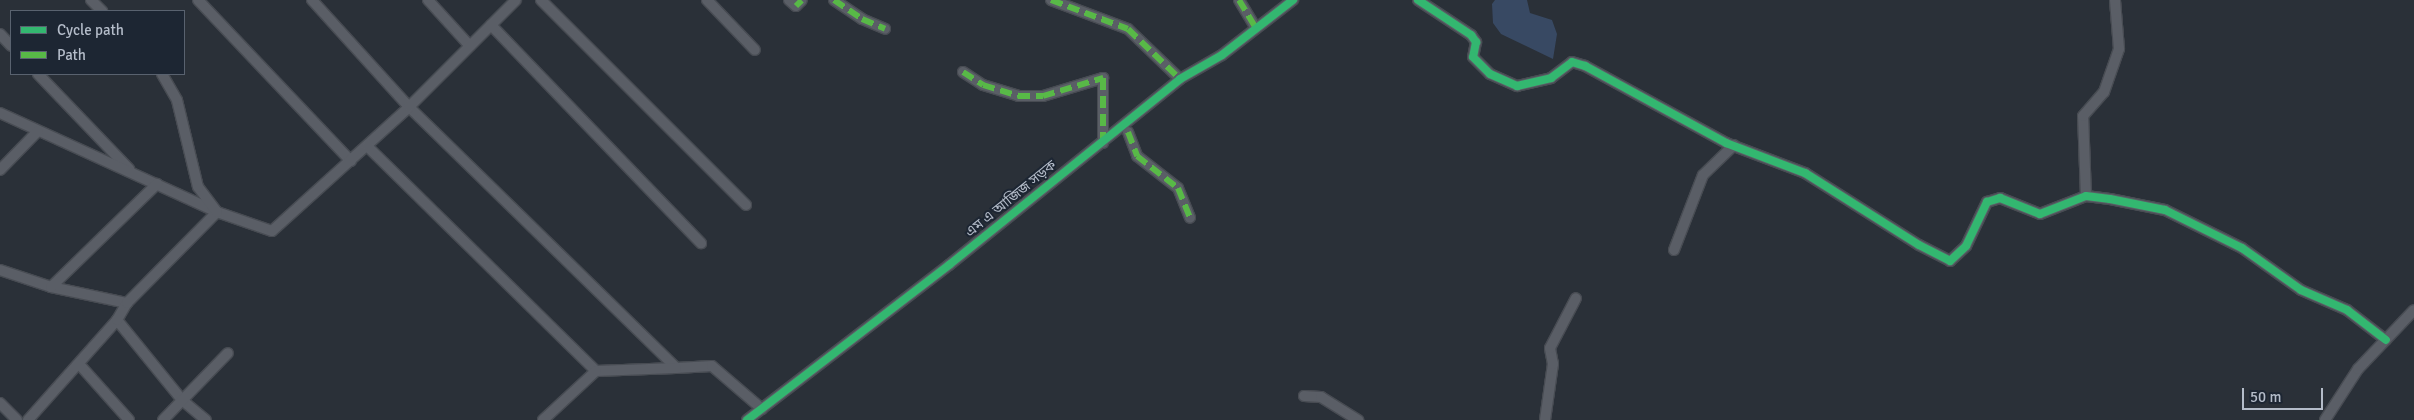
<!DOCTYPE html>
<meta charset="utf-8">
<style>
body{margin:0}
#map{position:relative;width:2414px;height:420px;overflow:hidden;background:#2a3038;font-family:Signika,"Noto Sans Bengali",sans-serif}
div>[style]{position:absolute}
.water>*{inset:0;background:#384963}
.roads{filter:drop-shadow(1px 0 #484c53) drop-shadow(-1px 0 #484c53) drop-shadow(0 1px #484c53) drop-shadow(0 -1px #484c53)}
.minor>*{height:10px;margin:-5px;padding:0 5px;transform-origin:5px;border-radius:5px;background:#5a5e66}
.quiet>*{height:6px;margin-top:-3px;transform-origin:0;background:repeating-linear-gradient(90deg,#58b947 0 12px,transparent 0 18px)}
.cycleway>*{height:8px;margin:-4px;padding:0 4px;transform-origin:4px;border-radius:4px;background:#33b770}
span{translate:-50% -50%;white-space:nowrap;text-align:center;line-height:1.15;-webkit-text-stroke:4px #1d2633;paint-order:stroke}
.street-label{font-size:14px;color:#b4bcc9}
.legend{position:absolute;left:10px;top:10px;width:175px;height:65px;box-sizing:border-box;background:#1d2633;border:1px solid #59626f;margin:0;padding:6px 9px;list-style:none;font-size:15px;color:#b4bcc9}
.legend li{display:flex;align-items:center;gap:10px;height:25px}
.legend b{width:25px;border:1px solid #59626f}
.scale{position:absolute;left:2242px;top:388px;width:81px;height:22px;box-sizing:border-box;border:2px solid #b4bcc9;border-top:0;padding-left:6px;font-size:15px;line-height:18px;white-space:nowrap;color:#b4bcc9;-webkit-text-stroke:4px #1d2633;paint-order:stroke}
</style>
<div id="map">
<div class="water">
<div style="clip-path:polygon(1495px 0,1527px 0,1530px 13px,1552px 20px,1557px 34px,1553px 59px,1501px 34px,1493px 23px,1492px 4px)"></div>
</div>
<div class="roads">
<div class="minor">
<div style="left:91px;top:0;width:16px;rotate:45deg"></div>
<div style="left:198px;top:0;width:222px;rotate:46.5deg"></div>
<div style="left:312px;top:0;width:144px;rotate:47.8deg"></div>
<div style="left:409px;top:107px;width:373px;rotate:44.3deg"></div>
<div style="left:676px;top:368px;width:36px;rotate:-3deg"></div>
<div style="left:712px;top:366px;width:66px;rotate:40.7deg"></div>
<div style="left:428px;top:0;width:62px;rotate:47.6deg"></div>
<div style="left:541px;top:0;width:290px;rotate:45deg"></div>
<div style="left:707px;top:0;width:69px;rotate:46.2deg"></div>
<div style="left:789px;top:0;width:9px;rotate:41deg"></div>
<div style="left:796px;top:6px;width:8px;rotate:-45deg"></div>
<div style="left:834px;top:0;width:34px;rotate:34deg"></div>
<div style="left:862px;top:19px;width:25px;rotate:23deg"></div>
<div style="left:1051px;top:0;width:82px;rotate:20.6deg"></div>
<div style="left:1128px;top:29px;width:72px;rotate:43.9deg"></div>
<div style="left:1239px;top:0;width:33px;rotate:59deg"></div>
<div style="left:1418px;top:0;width:64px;rotate:33.4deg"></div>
<div style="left:1471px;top:35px;width:9px;rotate:54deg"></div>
<div style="left:1476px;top:42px;width:15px;rotate:101deg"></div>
<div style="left:1473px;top:57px;width:24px;rotate:45deg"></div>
<div style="left:1490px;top:74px;width:30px;rotate:24deg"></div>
<div style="left:1517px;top:86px;width:35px;rotate:-13deg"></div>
<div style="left:1551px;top:78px;width:26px;rotate:-37deg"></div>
<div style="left:1572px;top:62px;width:14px;rotate:17deg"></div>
<div style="left:1585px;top:66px;width:161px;rotate:28.6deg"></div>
<div style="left:1726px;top:143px;width:85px;rotate:20.8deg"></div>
<div style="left:1805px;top:173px;width:135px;rotate:32.3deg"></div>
<div style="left:1919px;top:245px;width:35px;rotate:27deg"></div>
<div style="left:1950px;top:261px;width:22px;rotate:-43deg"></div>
<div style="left:1966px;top:246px;width:49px;rotate:-64.5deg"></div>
<div style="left:1987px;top:202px;width:14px;rotate:-17deg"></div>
<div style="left:2000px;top:198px;width:43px;rotate:21.8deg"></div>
<div style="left:2040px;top:214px;width:49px;rotate:-21.4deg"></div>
<div style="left:2086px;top:196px;width:24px;rotate:7deg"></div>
<div style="left:2110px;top:199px;width:56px;rotate:11.3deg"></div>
<div style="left:2165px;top:210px;width:86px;rotate:26.3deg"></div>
<div style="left:2242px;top:248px;width:72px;rotate:35.4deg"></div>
<div style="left:2301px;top:290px;width:50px;rotate:23.5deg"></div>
<div style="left:2347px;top:310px;width:49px;rotate:37.6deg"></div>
<div style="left:491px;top:25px;width:303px;rotate:46.1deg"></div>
<div style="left:0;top:34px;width:16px;rotate:47deg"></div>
<div style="left:963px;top:72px;width:24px;rotate:33deg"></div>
<div style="left:983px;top:85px;width:37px;rotate:17deg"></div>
<div style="left:1018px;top:96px;width:25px"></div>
<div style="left:1043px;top:96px;width:63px;rotate:-16.7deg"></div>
<div style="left:1103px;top:78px;width:65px;rotate:90deg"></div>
<div style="left:38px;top:74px;width:132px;rotate:46.2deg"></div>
<div style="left:0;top:113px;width:239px;rotate:24.5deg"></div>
<div style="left:217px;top:212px;width:58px;rotate:19.1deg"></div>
<div style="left:272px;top:231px;width:185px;rotate:-42.1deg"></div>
<div style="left:409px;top:107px;width:151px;rotate:-45deg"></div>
<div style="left:1128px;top:132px;width:26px;rotate:69deg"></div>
<div style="left:1137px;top:156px;width:52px;rotate:38deg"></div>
<div style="left:1178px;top:188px;width:32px;rotate:68deg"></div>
<div style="left:367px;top:146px;width:321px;rotate:44.5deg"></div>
<div style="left:596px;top:371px;width:80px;rotate:-2.1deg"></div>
<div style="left:0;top:170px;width:54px;rotate:-45.7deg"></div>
<div style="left:2086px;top:196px;width:80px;rotate:-92.1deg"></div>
<div style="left:2083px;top:116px;width:32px;rotate:-49deg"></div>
<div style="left:2104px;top:92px;width:46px;rotate:-70.8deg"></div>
<div style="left:2119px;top:49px;width:49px;rotate:-94.7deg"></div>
<div style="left:1674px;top:250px;width:80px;rotate:-68.9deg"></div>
<div style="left:1703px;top:175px;width:43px;rotate:-44.1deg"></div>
<div style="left:0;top:270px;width:54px;rotate:18.4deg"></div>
<div style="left:51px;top:287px;width:78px;rotate:11.9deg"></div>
<div style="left:51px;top:287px;width:148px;rotate:-44.2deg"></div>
<div style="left:117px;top:320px;width:103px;rotate:50.9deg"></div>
<div style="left:182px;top:400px;width:31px;rotate:40deg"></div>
<div style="left:79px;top:364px;width:75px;rotate:48.2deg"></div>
<div style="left:1304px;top:396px;width:17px;rotate:3deg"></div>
<div style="left:1321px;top:397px;width:44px;rotate:31.9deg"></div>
<div style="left:0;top:403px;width:24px;rotate:45deg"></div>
<div style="left:28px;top:420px;width:134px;rotate:-48.3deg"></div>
<div style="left:117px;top:320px;width:20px;rotate:-60deg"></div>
<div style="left:127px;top:303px;width:128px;rotate:-45.3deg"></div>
<div style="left:217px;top:212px;width:31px;rotate:-127deg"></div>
<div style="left:198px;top:187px;width:89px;rotate:-103.6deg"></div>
<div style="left:177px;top:100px;width:30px;rotate:-120deg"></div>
<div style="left:163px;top:420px;width:93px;rotate:-45.9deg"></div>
<div style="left:543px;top:420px;width:72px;rotate:-42.8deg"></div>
<div style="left:747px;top:420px;width:255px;rotate:-37.5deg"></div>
<div style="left:949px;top:265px;width:297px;rotate:-38.8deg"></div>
<div style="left:1180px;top:79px;width:48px;rotate:-29.7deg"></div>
<div style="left:1222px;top:55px;width:90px;rotate:-37.8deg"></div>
<div style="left:1545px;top:420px;width:57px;rotate:-81.9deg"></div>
<div style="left:1553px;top:364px;width:16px;rotate:-101deg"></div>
<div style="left:1550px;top:348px;width:56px;rotate:-62.5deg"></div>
<div style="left:2325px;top:420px;width:61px;rotate:-57.1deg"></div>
<div style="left:2358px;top:369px;width:81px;rotate:-46.5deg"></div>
</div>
</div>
<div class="quiet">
<div style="left:834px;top:0;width:34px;rotate:34deg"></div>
<div style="left:862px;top:19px;width:25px;rotate:23deg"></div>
<div style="left:1051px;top:0;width:82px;rotate:20.6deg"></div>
<div style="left:1128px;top:29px;width:72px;rotate:43.9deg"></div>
<div style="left:1239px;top:0;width:33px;rotate:59deg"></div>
<div style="left:796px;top:6px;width:8px;rotate:-45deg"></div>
<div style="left:963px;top:72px;width:24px;rotate:33deg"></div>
<div style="left:983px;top:85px;width:37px;rotate:17deg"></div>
<div style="left:1018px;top:96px;width:25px"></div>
<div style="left:1043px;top:96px;width:63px;rotate:-16.7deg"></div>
<div style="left:1103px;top:78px;width:65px;rotate:90deg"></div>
<div style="left:1128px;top:132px;width:26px;rotate:69deg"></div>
<div style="left:1137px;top:156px;width:52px;rotate:38deg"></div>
<div style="left:1178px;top:188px;width:32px;rotate:68deg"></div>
</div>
<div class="cycleway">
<div style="left:1418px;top:0;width:64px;rotate:33.4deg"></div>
<div style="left:1471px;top:35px;width:9px;rotate:54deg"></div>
<div style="left:1476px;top:42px;width:15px;rotate:101deg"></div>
<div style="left:1473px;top:57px;width:24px;rotate:45deg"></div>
<div style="left:1490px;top:74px;width:30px;rotate:24deg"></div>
<div style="left:1517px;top:86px;width:35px;rotate:-13deg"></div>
<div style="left:1551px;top:78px;width:26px;rotate:-37deg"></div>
<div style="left:1572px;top:62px;width:14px;rotate:17deg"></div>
<div style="left:1585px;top:66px;width:161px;rotate:28.6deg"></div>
<div style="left:1726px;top:143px;width:85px;rotate:20.8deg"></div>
<div style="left:1805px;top:173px;width:135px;rotate:32.3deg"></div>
<div style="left:1919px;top:245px;width:35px;rotate:27deg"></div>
<div style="left:1950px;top:261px;width:22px;rotate:-43deg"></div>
<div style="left:1966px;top:246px;width:49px;rotate:-64.5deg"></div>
<div style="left:1987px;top:202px;width:14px;rotate:-17deg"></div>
<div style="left:2000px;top:198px;width:43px;rotate:21.8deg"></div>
<div style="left:2040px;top:214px;width:49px;rotate:-21.4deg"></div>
<div style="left:2086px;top:196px;width:24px;rotate:7deg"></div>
<div style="left:2110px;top:199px;width:56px;rotate:11.3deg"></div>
<div style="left:2165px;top:210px;width:86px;rotate:26.3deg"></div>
<div style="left:2242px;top:248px;width:72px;rotate:35.4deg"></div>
<div style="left:2301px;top:290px;width:50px;rotate:23.5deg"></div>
<div style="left:2347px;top:310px;width:49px;rotate:37.6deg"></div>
<div style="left:747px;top:420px;width:255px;rotate:-37.5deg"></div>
<div style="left:949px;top:265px;width:297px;rotate:-38.8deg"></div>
<div style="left:1180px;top:79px;width:48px;rotate:-29.7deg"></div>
<div style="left:1222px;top:55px;width:90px;rotate:-37.8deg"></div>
</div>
<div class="street-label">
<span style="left:1011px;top:199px;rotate:-39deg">এম এ আজিজ সড়ক</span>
</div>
<ul class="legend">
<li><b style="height:6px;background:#33b770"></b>Cycle path</li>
<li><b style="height:6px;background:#58b947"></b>Path</li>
</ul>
<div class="scale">50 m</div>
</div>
